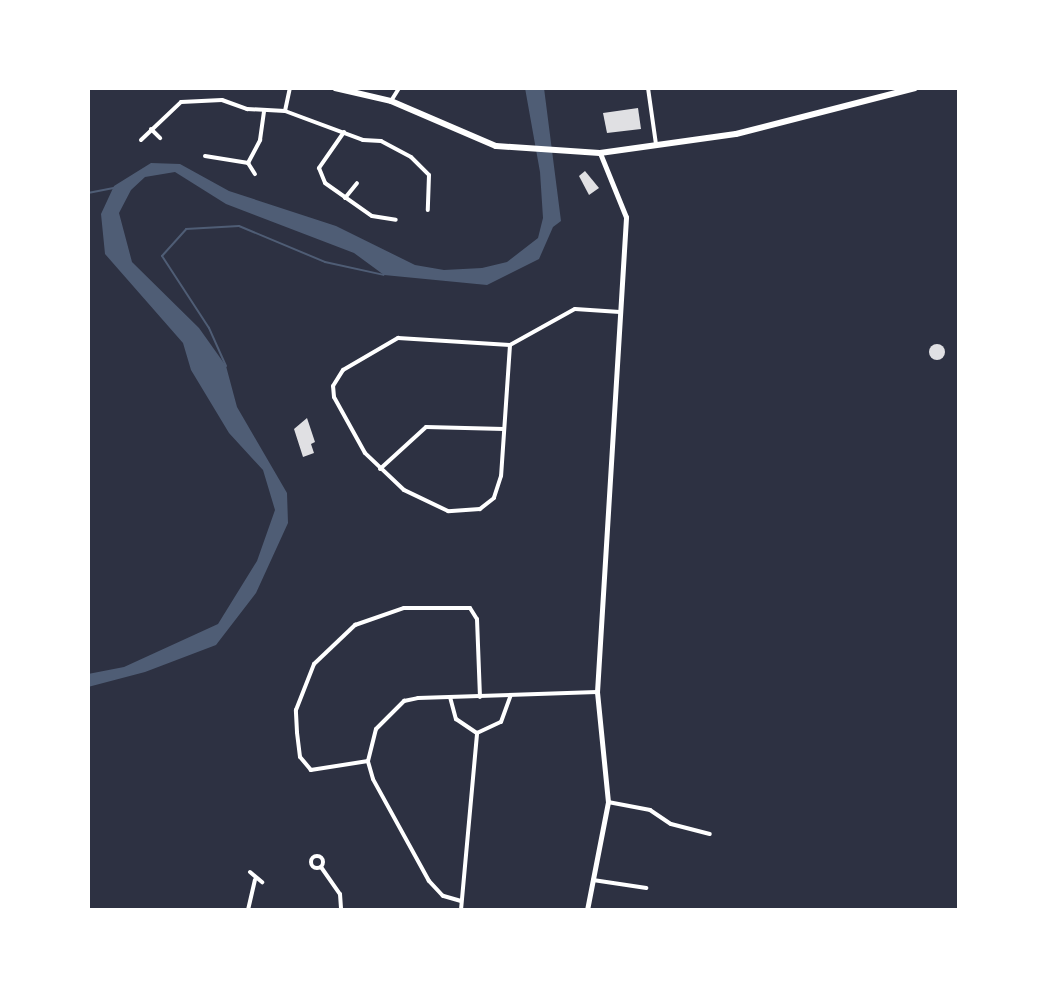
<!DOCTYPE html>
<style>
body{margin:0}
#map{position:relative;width:1047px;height:998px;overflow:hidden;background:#2d3142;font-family:Jost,sans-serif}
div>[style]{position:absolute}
.water>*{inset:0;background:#4f5d75}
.stream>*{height:2px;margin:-1px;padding:0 1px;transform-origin:1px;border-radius:1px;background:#4f5d75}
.building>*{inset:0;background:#e0e0e3}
.round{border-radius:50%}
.minor>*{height:4px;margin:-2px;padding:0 2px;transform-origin:2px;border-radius:2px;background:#fff}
.minor>.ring{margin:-2px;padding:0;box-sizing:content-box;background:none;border:4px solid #fff;border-radius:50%}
.tertiary>*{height:5px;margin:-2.5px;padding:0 2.5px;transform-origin:2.5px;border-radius:2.5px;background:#fff}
.primary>*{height:6px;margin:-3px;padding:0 3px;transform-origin:3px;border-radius:3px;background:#fff}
span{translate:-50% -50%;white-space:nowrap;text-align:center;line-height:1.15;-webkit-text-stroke:7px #fff;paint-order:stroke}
.frame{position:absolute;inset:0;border:90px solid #fff;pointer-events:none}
</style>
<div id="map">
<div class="water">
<div style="clip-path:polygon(525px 88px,544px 88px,561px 221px,553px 227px,539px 259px,487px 285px,384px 275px,354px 253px,226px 204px,175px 172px,145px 177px,131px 190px,119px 213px,132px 262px,199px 328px,226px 366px,237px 407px,287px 493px,288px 523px,256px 593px,216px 645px,145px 672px,88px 687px,88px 674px,124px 667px,218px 624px,257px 561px,275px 510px,263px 470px,229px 433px,191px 370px,183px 343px,105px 254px,101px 214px,114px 186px,151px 163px,180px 164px,229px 191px,336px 226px,415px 265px,444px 270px,482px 268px,507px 262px,538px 238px,543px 218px,540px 172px)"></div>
</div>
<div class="stream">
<div style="left:88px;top:193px;width:26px;rotate:-11deg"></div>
<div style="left:226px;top:366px;width:42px;rotate:-114.1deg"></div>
<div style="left:209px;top:328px;width:86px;rotate:-123.1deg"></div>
<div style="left:162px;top:256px;width:36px;rotate:-48deg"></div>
<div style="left:186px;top:229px;width:53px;rotate:-3.2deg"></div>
<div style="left:239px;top:226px;width:93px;rotate:22.7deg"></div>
<div style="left:325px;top:262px;width:60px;rotate:12.4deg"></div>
</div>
<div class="building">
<div style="clip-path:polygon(638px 108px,641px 129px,607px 133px,603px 113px)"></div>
<div style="clip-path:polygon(585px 171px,599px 188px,589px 195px,579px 176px)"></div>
<div class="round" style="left:929px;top:344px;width:16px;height:16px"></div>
<div style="clip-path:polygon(307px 418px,315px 442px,311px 444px,314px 453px,303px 457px,294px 429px)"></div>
</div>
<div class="minor">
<div style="left:648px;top:88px;width:57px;rotate:81.9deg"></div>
<div style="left:391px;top:101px;width:15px;rotate:-58deg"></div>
<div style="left:285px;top:111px;width:24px;rotate:-78deg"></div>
<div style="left:151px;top:129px;width:13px;rotate:45deg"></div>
<div style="left:344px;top:132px;width:44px;rotate:124.8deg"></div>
<div style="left:319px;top:168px;width:16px;rotate:68deg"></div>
<div style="left:325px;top:183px;width:57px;rotate:35.1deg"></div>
<div style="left:372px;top:216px;width:24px;rotate:9deg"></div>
<div style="left:141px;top:140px;width:55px;rotate:-43.5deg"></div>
<div style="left:181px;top:102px;width:41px;rotate:-2.8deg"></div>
<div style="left:222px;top:100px;width:27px;rotate:20deg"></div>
<div style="left:247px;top:109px;width:38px;rotate:3deg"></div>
<div style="left:285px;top:111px;width:83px;rotate:20.4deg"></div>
<div style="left:363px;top:140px;width:18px;rotate:3deg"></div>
<div style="left:381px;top:141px;width:34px;rotate:28deg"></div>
<div style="left:411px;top:157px;width:25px;rotate:45deg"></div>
<div style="left:429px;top:175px;width:35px;rotate:92deg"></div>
<div style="left:205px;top:156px;width:44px;rotate:9.2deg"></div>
<div style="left:248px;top:163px;width:13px;rotate:58deg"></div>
<div style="left:248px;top:163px;width:26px;rotate:-62deg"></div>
<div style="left:260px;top:140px;width:30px;rotate:-82deg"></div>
<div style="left:345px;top:198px;width:19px;rotate:-51deg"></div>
<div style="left:510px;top:345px;width:131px;rotate:93.9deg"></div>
<div style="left:501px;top:476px;width:23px;rotate:108deg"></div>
<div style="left:494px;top:498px;width:18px;rotate:142deg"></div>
<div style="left:480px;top:509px;width:32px;rotate:176deg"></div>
<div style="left:448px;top:511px;width:49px;rotate:-154.5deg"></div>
<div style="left:404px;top:490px;width:54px;rotate:-136.5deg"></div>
<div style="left:365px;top:453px;width:64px;rotate:-119deg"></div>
<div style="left:334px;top:397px;width:11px;rotate:-95deg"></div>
<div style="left:333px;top:386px;width:19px;rotate:-58deg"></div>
<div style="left:343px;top:370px;width:64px;rotate:-30.2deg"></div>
<div style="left:398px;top:338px;width:112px;rotate:3.6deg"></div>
<div style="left:510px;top:345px;width:74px;rotate:-29deg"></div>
<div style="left:575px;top:309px;width:45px;rotate:3.8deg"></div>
<div style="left:380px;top:469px;width:62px;rotate:-42.4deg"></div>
<div style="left:426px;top:427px;width:78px;rotate:1.5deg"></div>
<div style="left:450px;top:697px;width:23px;rotate:75deg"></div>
<div style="left:456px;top:719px;width:25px;rotate:34deg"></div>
<div style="left:477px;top:733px;width:26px;rotate:-25deg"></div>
<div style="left:501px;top:722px;width:27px;rotate:-70deg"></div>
<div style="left:368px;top:761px;width:58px;rotate:171deg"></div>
<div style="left:311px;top:770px;width:17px;rotate:-130deg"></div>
<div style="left:300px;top:757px;width:25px;rotate:-97deg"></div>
<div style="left:297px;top:732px;width:22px;rotate:-93deg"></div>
<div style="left:296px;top:710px;width:49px;rotate:-68.6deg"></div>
<div style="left:314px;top:664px;width:57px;rotate:-43.6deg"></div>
<div style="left:355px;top:625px;width:52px;rotate:-19.1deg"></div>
<div style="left:404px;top:608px;width:66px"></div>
<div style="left:470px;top:608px;width:13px;rotate:58deg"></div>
<div style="left:477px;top:619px;width:78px;rotate:87.8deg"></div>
<div style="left:608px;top:802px;width:43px;rotate:10.8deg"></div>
<div style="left:650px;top:810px;width:25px;rotate:34deg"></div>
<div style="left:671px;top:824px;width:40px;rotate:14.4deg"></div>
<div class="ring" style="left:311px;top:856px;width:8px;height:8px"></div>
<div style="left:321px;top:867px;width:33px;rotate:55deg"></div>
<div style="left:340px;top:894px;width:16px;rotate:86deg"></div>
<div style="left:250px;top:872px;width:16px;rotate:40deg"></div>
<div style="left:593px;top:880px;width:54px;rotate:8.6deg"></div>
<div style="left:461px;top:901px;width:19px;rotate:-164deg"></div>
<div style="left:443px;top:896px;width:21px;rotate:-133deg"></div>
<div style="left:429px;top:881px;width:116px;rotate:-118.8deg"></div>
<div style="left:373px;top:779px;width:19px;rotate:-106deg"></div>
<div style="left:368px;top:761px;width:33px;rotate:-76deg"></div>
<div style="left:376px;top:729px;width:40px;rotate:-45deg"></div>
<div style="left:404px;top:701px;width:14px;rotate:-12deg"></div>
<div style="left:418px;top:698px;width:179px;rotate:-1.9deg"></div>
<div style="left:248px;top:910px;width:31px;rotate:-77deg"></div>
<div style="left:461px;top:910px;width:178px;rotate:-84.8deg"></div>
</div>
<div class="tertiary">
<div style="left:587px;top:910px;width:110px;rotate:-79deg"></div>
<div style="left:608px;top:802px;width:111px;rotate:-95.7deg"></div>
<div style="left:597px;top:692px;width:476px;rotate:-86.5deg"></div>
<div style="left:626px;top:217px;width:69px;rotate:-112.1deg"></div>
</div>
<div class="primary">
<div style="left:335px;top:88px;width:57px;rotate:13.1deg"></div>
<div style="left:391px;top:101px;width:114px;rotate:23.2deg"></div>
<div style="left:496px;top:146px;width:104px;rotate:3.9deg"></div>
<div style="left:600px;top:153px;width:137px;rotate:-8deg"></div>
<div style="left:736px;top:134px;width:185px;rotate:-14.4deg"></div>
</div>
<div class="frame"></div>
</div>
